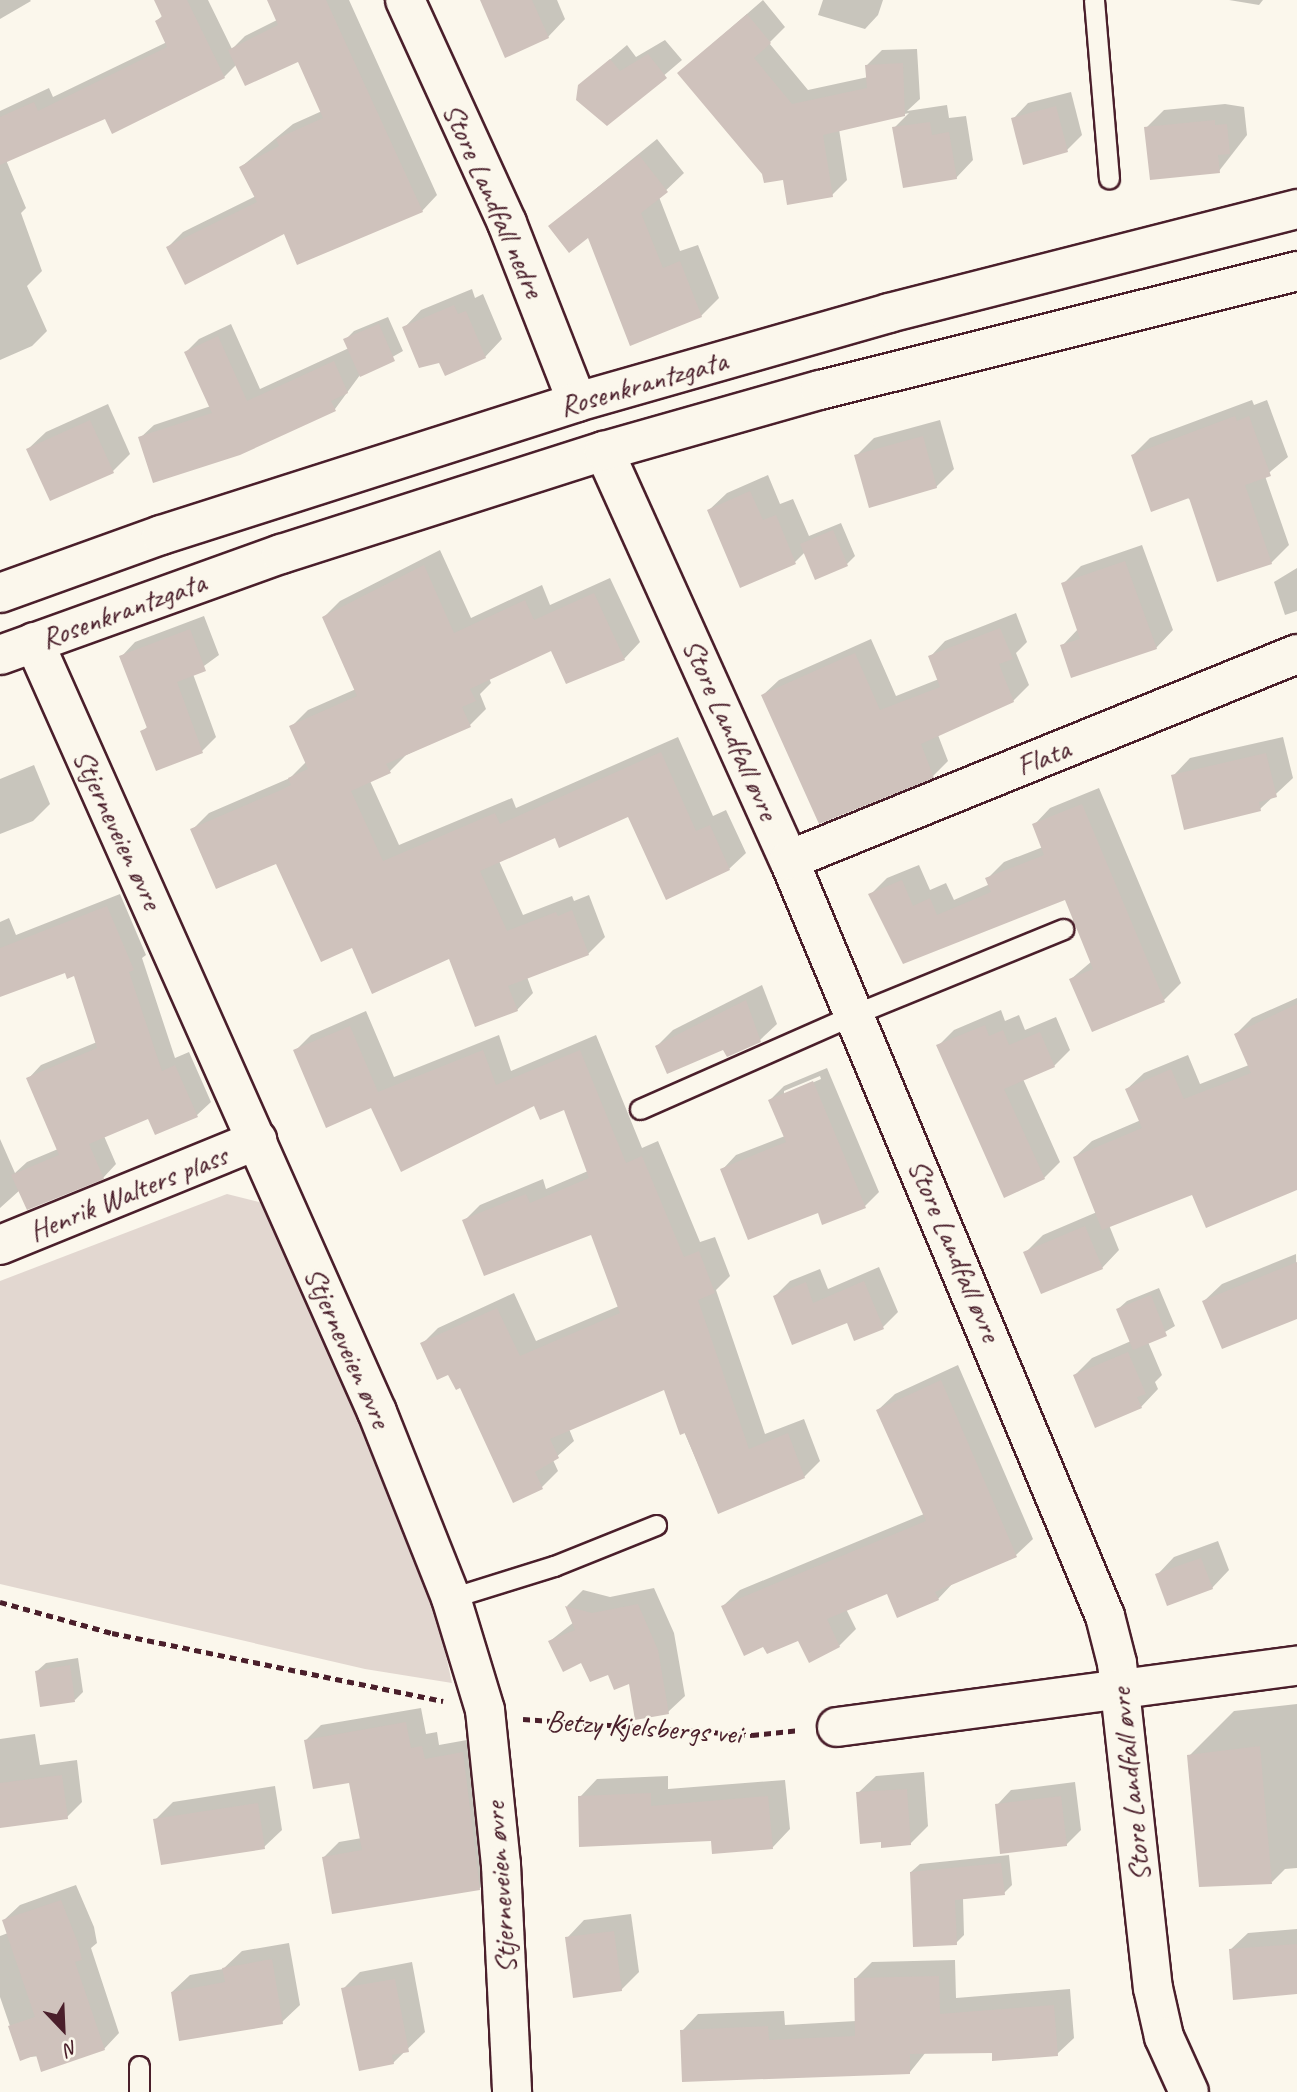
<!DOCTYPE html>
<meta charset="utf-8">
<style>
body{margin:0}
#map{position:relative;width:1297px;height:2092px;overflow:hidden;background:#fbf7ec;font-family:Caveat,sans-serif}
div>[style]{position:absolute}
.green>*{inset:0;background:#e2d7d0}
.shadow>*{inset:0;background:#0003}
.building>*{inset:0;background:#cfc2bc}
.path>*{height:4.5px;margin-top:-2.25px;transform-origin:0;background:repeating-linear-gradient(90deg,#4a1f2b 0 7px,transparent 0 12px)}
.roads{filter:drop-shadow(2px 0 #4a1f2b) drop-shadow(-2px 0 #4a1f2b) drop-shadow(0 2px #4a1f2b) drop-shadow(0 -2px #4a1f2b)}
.service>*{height:19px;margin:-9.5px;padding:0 9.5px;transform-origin:9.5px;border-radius:9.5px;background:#fbf7ec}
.minor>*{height:38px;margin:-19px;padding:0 19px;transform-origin:19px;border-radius:19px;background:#fbf7ec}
.primary>*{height:38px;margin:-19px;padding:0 19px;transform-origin:19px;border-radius:19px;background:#fbf7ec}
span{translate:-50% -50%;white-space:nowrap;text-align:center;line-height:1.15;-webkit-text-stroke:5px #fbf7ec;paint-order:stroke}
.street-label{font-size:30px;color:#4a1f2b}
.north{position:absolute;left:28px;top:1994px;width:70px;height:70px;-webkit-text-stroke:5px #fbf7ec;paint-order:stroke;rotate:157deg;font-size:19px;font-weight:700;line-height:28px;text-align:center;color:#4a1f2b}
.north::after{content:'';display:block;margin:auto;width:24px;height:32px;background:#4a1f2b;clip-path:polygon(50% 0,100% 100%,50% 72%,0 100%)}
</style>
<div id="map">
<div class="green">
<div style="clip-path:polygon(227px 1194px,263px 1203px,429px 1579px,452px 1683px,365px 1669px,0 1584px,0 1281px)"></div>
</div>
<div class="shadow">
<div style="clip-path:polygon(0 0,30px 0,31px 1px,0 19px)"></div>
<div style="clip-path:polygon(156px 0,208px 0,232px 49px,245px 36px,277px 20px,283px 0,349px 0,437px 195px,422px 211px,168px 247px,183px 232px,256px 196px,241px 167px,293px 124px,322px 111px,299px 60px,237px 64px,224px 77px,106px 117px,6px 160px,26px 208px,21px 213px,42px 271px,27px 286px,47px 331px,32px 346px,0 360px,0 111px,49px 88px,53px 97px,167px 42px,157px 21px,163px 15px)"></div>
<div style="clip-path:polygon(481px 0,557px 0,565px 19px,548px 37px)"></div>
<div style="clip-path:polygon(763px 0,785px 27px,769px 43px,808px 90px,868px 77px,867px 65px,882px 50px,917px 49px,920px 99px,907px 111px,947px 105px,949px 118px,966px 116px,973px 160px,956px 178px,894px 128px,909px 113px,839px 129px,847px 180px,832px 195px,763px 173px,679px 73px)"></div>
<div style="clip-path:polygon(823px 0,883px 0,878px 15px,865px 29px,818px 15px)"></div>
<div style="clip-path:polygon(1229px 0,1263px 0,1259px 5px)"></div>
<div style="clip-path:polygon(665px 40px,682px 60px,607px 124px,580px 85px,627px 45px,636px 57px)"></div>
<div style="clip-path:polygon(1071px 92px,1082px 135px,1067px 150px,1013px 119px,1028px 103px)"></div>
<div style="clip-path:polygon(1225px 104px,1244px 107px,1247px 135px,1219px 171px,1146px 128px,1164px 110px)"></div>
<div style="clip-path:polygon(657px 139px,684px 173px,659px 197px,680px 251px,698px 245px,719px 298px,701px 316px,589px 235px,550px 226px)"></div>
<div style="clip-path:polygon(472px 289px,475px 298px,483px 294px,502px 339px,485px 357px,440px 361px,404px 328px,421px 310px)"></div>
<div style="clip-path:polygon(388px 317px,403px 351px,360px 375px,335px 409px,140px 438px,154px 425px,211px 406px,186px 352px,199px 339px,231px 324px,260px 389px,349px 348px,345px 340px,354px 331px)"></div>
<div style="clip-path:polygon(1252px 400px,1254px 405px,1267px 400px,1288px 457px,1265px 476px,1289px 545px,1271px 563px,1133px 455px,1150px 438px)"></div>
<div style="clip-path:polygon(108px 404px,130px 454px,113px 471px,28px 449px,46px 432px)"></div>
<div style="clip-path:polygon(940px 420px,954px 469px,936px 487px,856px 456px,874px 438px)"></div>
<div style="clip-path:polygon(768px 475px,780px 504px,793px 499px,809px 536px,841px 523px,855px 556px,847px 564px,805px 552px,795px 562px,741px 585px,709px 510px,727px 493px)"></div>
<div style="clip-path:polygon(1142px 545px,1173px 630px,1156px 648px,1062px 646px,1078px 629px,1063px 584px,1081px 566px)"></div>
<div style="clip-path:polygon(440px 550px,471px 618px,542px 585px,550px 605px,610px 578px,640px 642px,624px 659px,552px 649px,489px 678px,491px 683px,480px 694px,486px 709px,470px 725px,406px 755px,389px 772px,370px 781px,399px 845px,512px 798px,516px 808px,678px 737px,713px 816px,726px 810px,746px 853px,729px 869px,629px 815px,556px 836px,499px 861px,523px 915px,572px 896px,574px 901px,589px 895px,605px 937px,588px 954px,527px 977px,533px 993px,517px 1010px,450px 957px,353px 946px,277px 861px,193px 829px,209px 813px,290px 778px,307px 761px,291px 727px,308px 710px,356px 689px,324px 617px,340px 601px)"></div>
<div style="clip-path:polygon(1297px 568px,1297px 611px,1285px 615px,1274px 582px)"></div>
<div style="clip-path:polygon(1016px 613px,1027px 642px,1016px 653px,1029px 685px,1013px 701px,938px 735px,948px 761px,933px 776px,763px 695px,779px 680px,871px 639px,896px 696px,939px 679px,930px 657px,945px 641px)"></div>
<div style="clip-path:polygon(204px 616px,219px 655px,193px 674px,216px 737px,202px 751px,142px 732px,148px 726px,121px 657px,135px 642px)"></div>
<div style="clip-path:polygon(1283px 737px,1293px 778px,1260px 809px,1173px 776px,1190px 758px)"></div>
<div style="clip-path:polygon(34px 765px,50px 804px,33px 821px,0 834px,0 779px)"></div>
<div style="clip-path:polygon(1099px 788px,1181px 983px,1164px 1000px,1071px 979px,1092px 961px,1066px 897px,904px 962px,870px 895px,887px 878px,919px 865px,930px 890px,946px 883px,954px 900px,990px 884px,987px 879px,1004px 862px,1043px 847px,1034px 825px,1050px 808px)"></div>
<div style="clip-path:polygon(120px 894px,146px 955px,142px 958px,175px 1058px,189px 1052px,211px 1102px,197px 1115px,149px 1117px,104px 1136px,116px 1164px,103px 1178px,20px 1190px,0 1208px,0 1139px,15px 1173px,27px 1162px,58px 1149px,28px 1079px,41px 1065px,97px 1042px,75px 973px,66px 971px,0 995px,0 922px,9px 918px,16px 935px)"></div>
<div style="clip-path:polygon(762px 985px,777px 1024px,760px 1040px,724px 1048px,657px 1046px,673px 1030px)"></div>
<div style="clip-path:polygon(1297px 998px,1297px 1188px,1193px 1193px,1109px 1225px,1119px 1250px,1102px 1268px,1026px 1252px,1043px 1235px,1097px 1212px,1075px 1157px,1092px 1141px,1141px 1120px,1127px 1089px,1144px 1073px,1188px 1055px,1200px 1084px,1249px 1065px,1236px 1034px,1252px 1018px)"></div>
<div style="clip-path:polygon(1001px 1010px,1005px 1021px,1019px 1015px,1025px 1030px,1056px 1017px,1070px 1050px,1054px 1066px,1023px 1079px,1060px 1162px,1044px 1178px,938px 1046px,954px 1030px)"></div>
<div style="clip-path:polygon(366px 1011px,394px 1077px,499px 1035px,511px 1071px,596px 1035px,642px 1148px,658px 1141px,700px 1242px,715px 1237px,730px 1276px,716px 1290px,765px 1434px,804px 1419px,820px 1461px,804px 1477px,719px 1512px,665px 1388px,569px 1429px,574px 1441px,553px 1460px,558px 1471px,542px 1487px,514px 1500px,461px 1386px,422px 1344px,438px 1328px,514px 1293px,536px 1341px,619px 1306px,592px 1232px,464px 1221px,480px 1205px,543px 1179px,546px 1189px,588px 1171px,565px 1108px,535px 1104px,372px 1106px,295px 1051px,311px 1035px)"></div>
<div style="clip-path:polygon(evenodd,827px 1068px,879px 1192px,865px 1206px,819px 1211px,722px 1170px,736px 1155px,785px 1136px,770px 1100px,784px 1086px,827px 1068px,820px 1076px,821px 1079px,784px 1095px,784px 1091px,820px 1076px)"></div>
<div style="clip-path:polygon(1296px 1254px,1297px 1317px,1204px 1301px,1222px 1284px)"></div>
<div style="clip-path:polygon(879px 1267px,898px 1312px,883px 1327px,855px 1339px,847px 1321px,775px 1296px,790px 1281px,820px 1269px,828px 1289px)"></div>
<div style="clip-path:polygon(1159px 1288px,1175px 1326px,1148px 1342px,1162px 1375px,1155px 1382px,1158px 1389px,1141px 1407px,1075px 1375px,1092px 1358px,1131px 1341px,1118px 1309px,1127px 1301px)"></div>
<div style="clip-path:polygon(958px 1365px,1033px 1539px,1016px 1555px,955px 1581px,938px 1599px,888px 1591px,846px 1609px,856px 1629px,839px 1646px,799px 1639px,764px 1645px,723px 1606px,740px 1590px,924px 1514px,878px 1410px,895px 1394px)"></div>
<div style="clip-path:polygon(1218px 1541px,1229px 1570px,1212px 1588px,1157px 1575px,1174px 1557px)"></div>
<div style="clip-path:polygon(654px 1588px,674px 1633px,685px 1696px,668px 1712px,630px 1681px,550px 1641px,574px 1622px,567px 1606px,583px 1590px,610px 1597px)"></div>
<div style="clip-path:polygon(78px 1658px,83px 1692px,75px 1700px,37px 1671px,46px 1663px)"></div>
<div style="clip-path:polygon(1297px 1704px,1297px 1868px,1285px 1869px,1272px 1882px,1189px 1756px,1234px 1711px)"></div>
<div style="clip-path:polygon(421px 1708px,426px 1734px,437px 1732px,439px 1745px,478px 1738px,494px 1874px,479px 1889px,324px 1857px,339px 1842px,362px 1838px,350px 1781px,306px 1740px,321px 1725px)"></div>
<div style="clip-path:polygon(35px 1734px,40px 1765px,77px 1760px,82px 1802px,67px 1817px,0 1826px,0 1739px)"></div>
<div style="clip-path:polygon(924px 1772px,928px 1826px,910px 1844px,882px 1840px,858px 1793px,876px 1776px)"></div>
<div style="clip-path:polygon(668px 1776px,668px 1789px,785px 1780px,790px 1829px,773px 1847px,712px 1839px,580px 1797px,597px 1779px)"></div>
<div style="clip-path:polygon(1075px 1782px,1081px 1830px,1066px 1845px,997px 1805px,1011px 1790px)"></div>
<div style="clip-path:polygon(275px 1786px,282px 1830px,264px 1847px,155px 1820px,173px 1802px)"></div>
<div style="clip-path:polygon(1009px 1855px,1012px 1885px,1004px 1893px,963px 1898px,964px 1935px,956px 1943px,911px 1872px,920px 1864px)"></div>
<div style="clip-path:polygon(76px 1885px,94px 1927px,97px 1943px,91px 1948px,119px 2033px,104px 2049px,21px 2058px,0 1997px,0 1936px,8px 1933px,4px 1920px,20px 1905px)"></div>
<div style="clip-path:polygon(631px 1914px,639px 1972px,621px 1990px,567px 1938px,584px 1920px)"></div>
<div style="clip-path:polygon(1297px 1929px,1297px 1993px,1230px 1950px,1248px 1933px)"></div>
<div style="clip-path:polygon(289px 1943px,300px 2005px,282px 2022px,172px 1992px,190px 1975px,223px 1969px,242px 1951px)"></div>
<div style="clip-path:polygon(955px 1960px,956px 1998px,1070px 1989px,1074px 2038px,1057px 2054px,926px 2052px,910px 2072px,682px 2031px,698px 2014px,784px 2011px,785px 2025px,856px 2021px,855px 1979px,872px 1962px)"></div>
<div style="clip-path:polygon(412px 1962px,425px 2032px,393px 2063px,343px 1989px,360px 1972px)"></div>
</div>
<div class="building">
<div style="clip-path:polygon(154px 0,187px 0,225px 78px,112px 134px,105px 119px,0 165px,0 117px,34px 102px,38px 111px,167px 47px,155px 21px,162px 17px)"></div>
<div style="clip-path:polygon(267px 0,326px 0,423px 212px,297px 265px,284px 234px,185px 285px,166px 247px,257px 202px,239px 167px,279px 146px,276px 139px,323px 118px,298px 62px,245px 86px,228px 50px,278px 25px)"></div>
<div style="clip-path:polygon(480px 0,532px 0,549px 38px,505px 58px)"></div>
<div style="clip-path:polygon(747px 14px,771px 43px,754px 58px,792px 104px,867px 88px,865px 65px,903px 63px,905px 116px,823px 135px,833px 197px,787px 205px,783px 180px,764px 183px,762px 174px,677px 73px)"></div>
<div style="clip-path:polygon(648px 54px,667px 78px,607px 126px,576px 100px,578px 85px,610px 59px,620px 71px)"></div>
<div style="clip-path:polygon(1056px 106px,1068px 152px,1023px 165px,1011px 118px)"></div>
<div style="clip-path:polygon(1215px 120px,1215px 125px,1227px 124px,1230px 154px,1218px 155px,1220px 173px,1150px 180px,1144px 127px)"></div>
<div style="clip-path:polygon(930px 122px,932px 135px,949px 132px,957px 179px,903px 188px,892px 127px)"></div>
<div style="clip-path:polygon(639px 155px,668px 192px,641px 213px,663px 268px,680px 261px,702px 317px,630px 346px,588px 238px,569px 253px,548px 226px)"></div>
<div style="clip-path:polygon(454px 305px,458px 314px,466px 311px,486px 358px,445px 376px,439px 363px,419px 368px,402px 327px)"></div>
<div style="clip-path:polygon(379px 324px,395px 361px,360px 377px,343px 339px)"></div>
<div style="clip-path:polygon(218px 336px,247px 401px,334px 361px,348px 393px,331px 401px,336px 411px,240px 455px,153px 483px,138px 437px,212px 413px,184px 352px)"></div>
<div style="clip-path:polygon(1235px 416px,1237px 421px,1249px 416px,1271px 476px,1245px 485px,1272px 564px,1217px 582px,1189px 498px,1151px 512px,1131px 455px)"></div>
<div style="clip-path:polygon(90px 420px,114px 473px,50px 501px,26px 449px)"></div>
<div style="clip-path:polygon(923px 436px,937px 488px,869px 508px,854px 455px)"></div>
<div style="clip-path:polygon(750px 491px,763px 520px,776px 515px,796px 564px,740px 588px,707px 510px)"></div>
<div style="clip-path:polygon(833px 530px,848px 566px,815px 580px,800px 544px)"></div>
<div style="clip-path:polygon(1125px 561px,1157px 649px,1071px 678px,1060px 645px,1080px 639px,1061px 583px)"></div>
<div style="clip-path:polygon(424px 565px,454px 633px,525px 600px,534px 620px,594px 593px,625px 660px,566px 684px,551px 651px,470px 689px,476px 701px,462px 707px,471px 727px,386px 764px,391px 773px,351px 791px,383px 861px,495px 813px,500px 824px,661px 752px,696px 831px,710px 825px,730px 870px,666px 900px,628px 817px,559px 848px,555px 838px,480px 871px,507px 931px,556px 912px,558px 916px,572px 910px,589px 955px,508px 986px,518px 1011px,475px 1027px,449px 959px,372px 994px,352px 948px,321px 962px,276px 864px,216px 889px,190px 829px,281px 790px,291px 785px,288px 778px,308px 769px,289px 726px,357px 696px,322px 617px)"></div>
<div style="clip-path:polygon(1000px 628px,1013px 659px,999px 664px,1014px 702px,921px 744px,934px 778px,819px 824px,761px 695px,855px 653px,880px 710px,940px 687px,928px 656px)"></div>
<div style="clip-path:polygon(190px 629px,206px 671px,177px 682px,203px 753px,156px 771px,140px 731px,147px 728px,119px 656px)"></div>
<div style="clip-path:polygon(1266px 753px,1277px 797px,1259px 802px,1261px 811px,1184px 830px,1171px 775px)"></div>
<div style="clip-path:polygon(1082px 804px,1165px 1002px,1092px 1032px,1069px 979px,1093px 969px,1065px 900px,903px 964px,868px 894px,902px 880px,913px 906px,930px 898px,937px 915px,991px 892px,985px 878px,1044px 855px,1032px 824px)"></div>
<div style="clip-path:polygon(107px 906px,134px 970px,129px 972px,162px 1071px,175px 1065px,198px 1117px,155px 1135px,148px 1119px,89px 1144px,104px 1179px,27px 1210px,11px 1175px,59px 1155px,26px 1078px,97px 1048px,74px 976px,67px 979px,65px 973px,0 997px,0 948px)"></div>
<div style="clip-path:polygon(746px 1000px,761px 1042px,727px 1057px,723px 1050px,667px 1074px,655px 1046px)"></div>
<div style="clip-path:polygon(1297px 1004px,1297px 1190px,1206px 1228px,1192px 1195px,1102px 1230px,1073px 1157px,1142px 1128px,1125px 1089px,1171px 1069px,1184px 1099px,1251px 1073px,1234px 1034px)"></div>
<div style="clip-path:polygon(985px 1025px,989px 1036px,1003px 1030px,1009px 1045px,1040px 1032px,1055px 1067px,1004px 1089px,1045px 1179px,1004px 1198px,936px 1045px)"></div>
<div style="clip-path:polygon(350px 1026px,378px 1092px,483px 1050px,496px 1085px,580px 1050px,626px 1163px,642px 1156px,684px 1257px,699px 1251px,715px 1293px,698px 1300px,749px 1449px,788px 1433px,805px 1478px,718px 1514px,685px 1433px,680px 1435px,664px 1390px,550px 1439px,559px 1458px,535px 1472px,543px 1489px,513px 1503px,460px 1388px,456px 1390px,448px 1375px,437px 1380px,420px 1343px,497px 1308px,520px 1356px,620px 1313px,591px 1235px,484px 1276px,462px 1220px,526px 1194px,530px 1203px,589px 1178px,564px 1110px,540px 1120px,534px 1106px,401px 1172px,371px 1108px,326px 1128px,293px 1050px)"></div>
<div style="clip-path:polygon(813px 1081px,866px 1208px,822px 1225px,818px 1213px,748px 1240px,720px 1169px,786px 1142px,768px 1100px)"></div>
<div style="clip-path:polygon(1085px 1226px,1103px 1269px,1041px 1294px,1023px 1252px)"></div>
<div style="clip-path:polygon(1297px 1262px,1297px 1319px,1222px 1349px,1202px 1301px)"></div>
<div style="clip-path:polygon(864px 1281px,884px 1329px,854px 1341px,847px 1323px,792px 1345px,773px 1296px,806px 1282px,813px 1303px)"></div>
<div style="clip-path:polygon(1151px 1295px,1167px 1336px,1133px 1350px,1116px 1309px)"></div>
<div style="clip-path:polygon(1128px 1352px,1146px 1394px,1137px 1397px,1142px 1408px,1095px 1428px,1073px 1375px)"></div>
<div style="clip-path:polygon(941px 1380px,1017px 1557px,935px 1592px,939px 1600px,897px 1618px,887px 1594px,827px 1619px,840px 1647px,809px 1663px,798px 1641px,767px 1654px,763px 1647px,744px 1656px,721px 1606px,926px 1521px,876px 1410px)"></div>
<div style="clip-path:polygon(1201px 1558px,1213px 1589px,1167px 1606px,1155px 1574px)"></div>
<div style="clip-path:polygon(638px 1604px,658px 1650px,669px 1714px,635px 1720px,629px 1684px,614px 1690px,608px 1675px,590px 1682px,581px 1663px,563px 1672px,548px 1641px,575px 1630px,565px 1606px,592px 1613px)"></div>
<div style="clip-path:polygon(70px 1665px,75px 1702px,40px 1707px,35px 1671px)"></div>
<div style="clip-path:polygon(406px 1722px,411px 1748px,422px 1746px,425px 1759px,463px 1752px,480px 1890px,332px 1914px,322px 1857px,362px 1850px,349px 1783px,313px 1789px,304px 1740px)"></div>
<div style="clip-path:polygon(1260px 1746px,1272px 1884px,1199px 1887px,1187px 1755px)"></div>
<div style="clip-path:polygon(62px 1775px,68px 1819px,0 1828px,0 1783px)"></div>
<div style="clip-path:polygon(907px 1789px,911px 1845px,881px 1848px,881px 1842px,860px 1844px,856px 1792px)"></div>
<div style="clip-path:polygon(651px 1793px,651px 1806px,768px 1796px,773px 1849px,712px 1854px,711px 1841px,579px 1847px,578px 1796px)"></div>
<div style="clip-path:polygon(1061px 1796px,1067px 1846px,1000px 1854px,995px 1804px)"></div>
<div style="clip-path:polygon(258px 1803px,265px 1849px,161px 1865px,153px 1819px)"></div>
<div style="clip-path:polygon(1001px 1863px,1005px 1895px,955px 1900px,957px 1945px,913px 1947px,910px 1872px)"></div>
<div style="clip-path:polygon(61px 1900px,78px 1943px,82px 1960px,75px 1962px,105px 2050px,41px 2072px,36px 2055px,20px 2061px,8px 2026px,35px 2017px,2px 1920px)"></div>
<div style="clip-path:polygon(614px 1931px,622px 1991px,573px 1998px,565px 1937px)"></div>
<div style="clip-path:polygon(1297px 1944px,1297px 1994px,1233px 2000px,1229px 1949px)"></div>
<div style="clip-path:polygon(272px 1959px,283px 2024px,179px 2041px,171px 1992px,225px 1982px,222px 1968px)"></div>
<div style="clip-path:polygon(939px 1976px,940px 2014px,1054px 2005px,1058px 2056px,992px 2061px,992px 2053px,910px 2054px,910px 2074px,682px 2082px,680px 2030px,768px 2026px,769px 2040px,855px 2036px,854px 1978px)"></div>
<div style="clip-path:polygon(395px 1979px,409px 2052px,392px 2055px,394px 2064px,359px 2071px,341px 1988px)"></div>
</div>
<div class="path">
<div style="left:0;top:1602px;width:116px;rotate:15.5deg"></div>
<div style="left:112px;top:1633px;width:338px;rotate:11.6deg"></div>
<div style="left:523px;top:1719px;width:230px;rotate:4deg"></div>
<div style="left:752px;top:1735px;width:48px;rotate:-5.9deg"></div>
</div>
<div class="roads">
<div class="service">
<div style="left:1094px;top:0;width:179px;rotate:85.2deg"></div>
<div style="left:640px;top:1109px;width:235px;rotate:-23.8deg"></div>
<div style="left:855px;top:1014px;width:225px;rotate:-22.2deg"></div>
<div style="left:451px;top:1598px;width:108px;rotate:-17.3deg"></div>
<div style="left:554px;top:1566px;width:110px;rotate:-21.9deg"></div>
<div style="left:139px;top:2092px;width:26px;rotate:-90deg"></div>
</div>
<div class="minor">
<div style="left:405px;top:0;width:245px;rotate:65.4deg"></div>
<div style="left:507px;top:223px;width:192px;rotate:68.6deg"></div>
<div style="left:604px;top:451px;width:449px;rotate:65.7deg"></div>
<div style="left:789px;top:860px;width:819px;rotate:67.32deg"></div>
<div style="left:1105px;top:1616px;width:49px;rotate:75.7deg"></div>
<div style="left:1117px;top:1663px;width:327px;rotate:83.7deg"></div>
<div style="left:1153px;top:1988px;width:50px;rotate:77.3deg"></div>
<div style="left:1164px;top:2037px;width:60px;rotate:65.6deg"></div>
<div style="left:34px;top:642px;width:843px;rotate:65.99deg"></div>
<div style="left:377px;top:1412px;width:200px;rotate:68.3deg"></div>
<div style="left:451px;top:1598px;width:117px;rotate:73.1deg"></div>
<div style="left:485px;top:1710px;width:156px;rotate:84.1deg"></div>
<div style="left:501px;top:1865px;width:227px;rotate:87.2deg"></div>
<div style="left:789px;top:860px;width:548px;rotate:-22.07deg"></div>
<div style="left:0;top:1245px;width:278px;rotate:-22.2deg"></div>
<div style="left:837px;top:1727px;width:464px;rotate:-7.6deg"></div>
</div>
<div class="primary">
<div style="left:0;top:593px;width:171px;rotate:-19.8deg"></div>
<div style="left:161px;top:535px;width:437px;rotate:-17.7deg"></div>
<div style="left:577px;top:402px;width:324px;rotate:-15.9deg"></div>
<div style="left:889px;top:313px;width:421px;rotate:-14.3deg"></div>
<div style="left:0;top:655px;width:299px;rotate:-19.8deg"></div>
<div style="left:281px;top:554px;width:339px;rotate:-17.7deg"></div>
<div style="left:604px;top:451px;width:224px;rotate:-15.8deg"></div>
<div style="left:820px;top:390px;width:492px;rotate:-14deg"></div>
</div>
</div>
<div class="street-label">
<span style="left:494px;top:200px;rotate:66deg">Store Landfall nedre</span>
<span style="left:643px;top:383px;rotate:-16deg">Rosenkrantzgata</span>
<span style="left:123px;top:610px;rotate:-20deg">Rosenkrantzgata</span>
<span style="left:731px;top:729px;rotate:66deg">Store Landfall øvre</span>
<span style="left:1043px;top:757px;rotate:-22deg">Flata</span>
<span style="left:118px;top:829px;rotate:65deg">Stjerneveien øvre</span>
<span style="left:128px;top:1193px;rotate:-22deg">Henrik Walters plass</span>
<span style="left:955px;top:1250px;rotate:67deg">Store Landfall øvre</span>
<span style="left:348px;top:1347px;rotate:66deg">Stjerneveien øvre</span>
<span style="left:644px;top:1727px;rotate:4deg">Betzy Kjelsbergs vei</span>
<span style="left:1130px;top:1785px;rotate:-96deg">Store Landfall øvre</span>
<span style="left:500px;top:1888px;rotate:-94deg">Stjerneveien øvre</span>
</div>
<div class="north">N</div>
</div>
